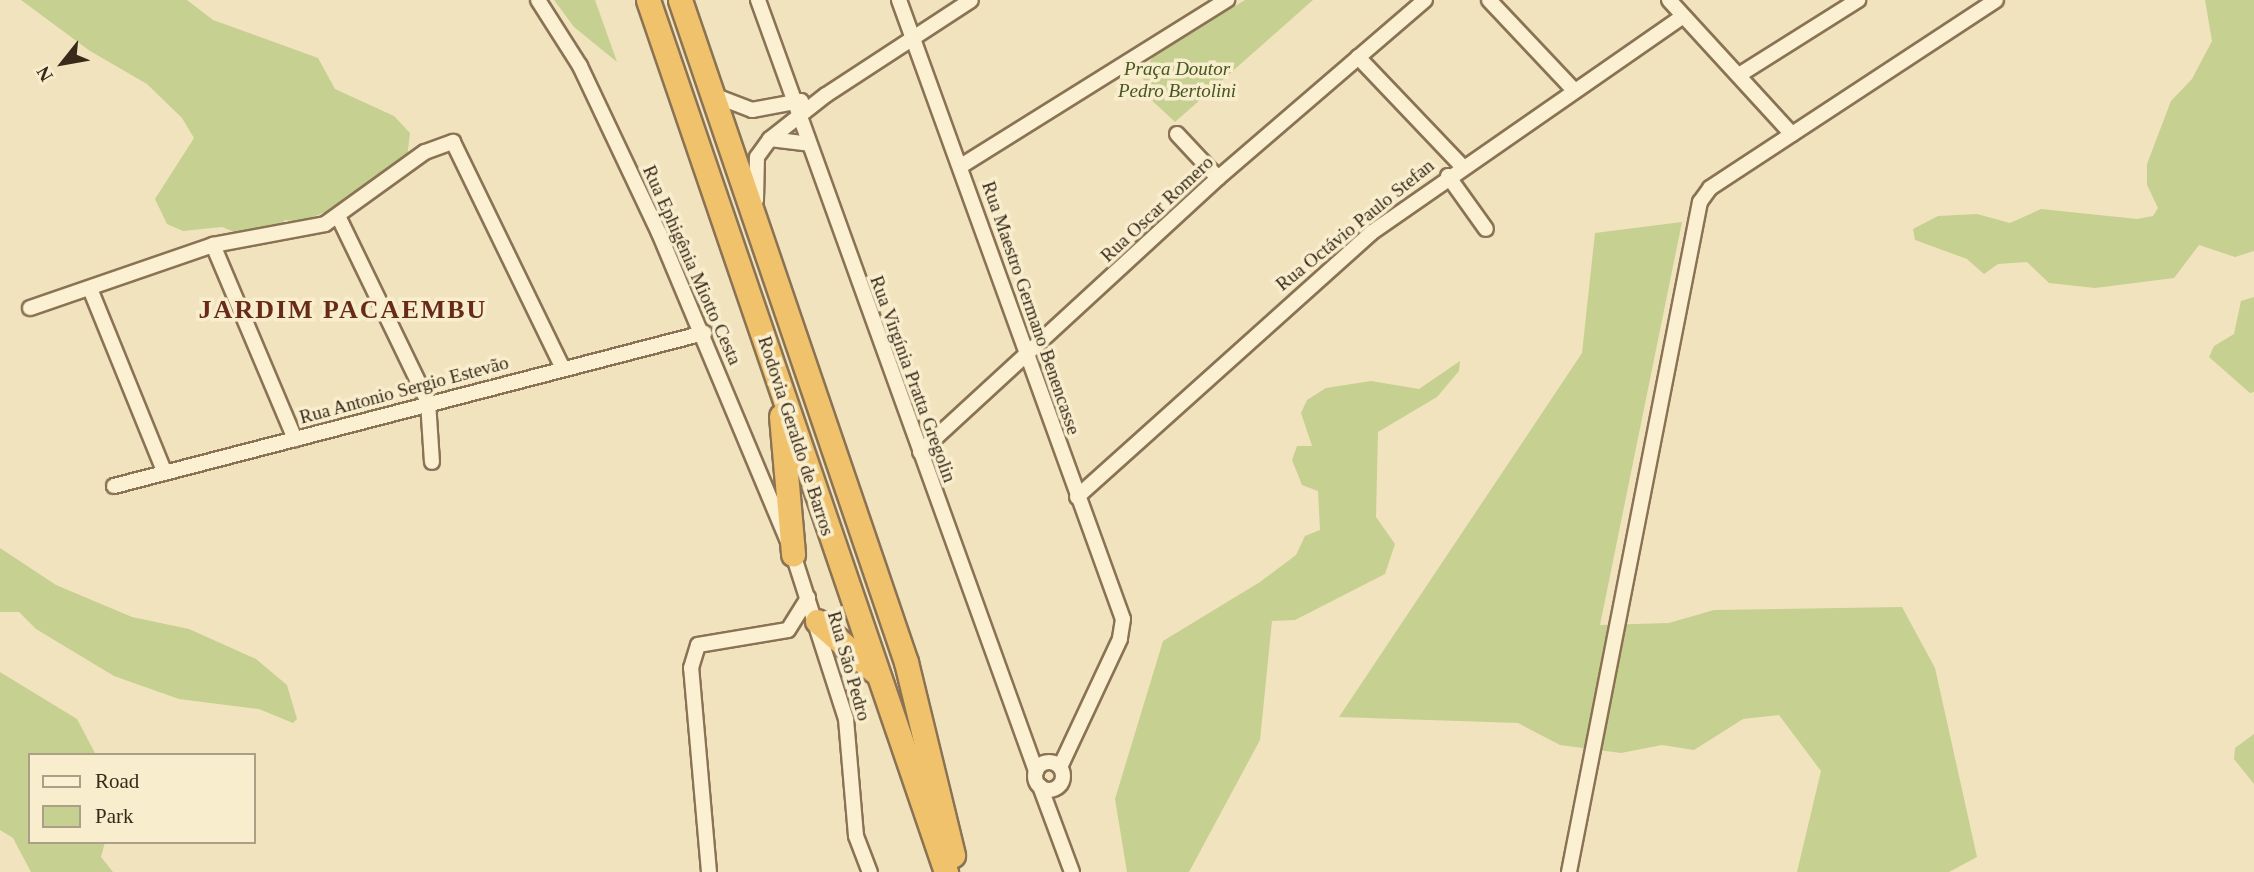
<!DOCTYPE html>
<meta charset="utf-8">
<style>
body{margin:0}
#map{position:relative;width:2254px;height:872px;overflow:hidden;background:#f1e3bd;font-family:"Times New Roman",serif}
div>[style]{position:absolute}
.green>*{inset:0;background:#c6d091}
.roads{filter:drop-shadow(2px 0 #8a7355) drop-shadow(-2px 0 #8a7355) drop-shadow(0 2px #8a7355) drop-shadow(0 -2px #8a7355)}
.minor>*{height:14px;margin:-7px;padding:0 7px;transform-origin:7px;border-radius:7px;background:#fbf0d1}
.minor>.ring{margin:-7px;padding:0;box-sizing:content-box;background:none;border:14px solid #fbf0d1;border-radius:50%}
.trunk>*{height:23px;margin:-11.5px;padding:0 11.5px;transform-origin:11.5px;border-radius:11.5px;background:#f0c26c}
span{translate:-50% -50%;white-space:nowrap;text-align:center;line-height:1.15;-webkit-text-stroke:7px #f8edcd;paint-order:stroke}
.park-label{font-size:19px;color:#475620;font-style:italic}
.street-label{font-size:19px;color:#382a1b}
.district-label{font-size:26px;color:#682b17;font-weight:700;letter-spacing:2px}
.legend{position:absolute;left:28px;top:753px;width:228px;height:91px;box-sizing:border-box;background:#f8edcd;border:2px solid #ab9f86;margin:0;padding:9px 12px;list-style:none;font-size:21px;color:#382a1b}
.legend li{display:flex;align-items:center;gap:14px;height:35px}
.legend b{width:35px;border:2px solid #ab9f86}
.north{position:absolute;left:28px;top:28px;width:70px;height:70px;-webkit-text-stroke:5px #f8edcd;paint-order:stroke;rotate:239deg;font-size:19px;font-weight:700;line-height:28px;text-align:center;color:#382a1b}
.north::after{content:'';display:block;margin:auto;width:24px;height:32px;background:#382a1b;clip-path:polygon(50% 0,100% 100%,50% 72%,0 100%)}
</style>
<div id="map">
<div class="green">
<div style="clip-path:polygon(21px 0,187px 0,213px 20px,318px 58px,335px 89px,394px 116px,410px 133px,407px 158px,344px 204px,301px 222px,285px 220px,274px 232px,242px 235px,222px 227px,183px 231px,167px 224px,155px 199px,194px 138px,182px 118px,147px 84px,90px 51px)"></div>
<div style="clip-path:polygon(554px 0,595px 0,617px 62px,574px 27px)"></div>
<div style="clip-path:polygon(1245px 0,1313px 0,1175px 122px,1144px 93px,1143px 72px,1153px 57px)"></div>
<div style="clip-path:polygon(2205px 0,2254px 0,2254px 251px,2235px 257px,2199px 245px,2174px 278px,2095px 288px,2049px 283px,2027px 262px,1998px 264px,1984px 274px,1967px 259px,1915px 240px,1913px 229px,1938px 216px,1977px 214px,2010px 223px,2041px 209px,2137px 219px,2153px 216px,2158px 208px,2147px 185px,2147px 164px,2171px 101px,2192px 79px,2212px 41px)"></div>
<div style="clip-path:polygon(1682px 222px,1600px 625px,1669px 623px,1714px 610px,1902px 607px,1935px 668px,1977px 857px,1949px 872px,1797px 872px,1821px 771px,1779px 715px,1743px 719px,1694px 750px,1662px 745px,1621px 753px,1560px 745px,1518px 723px,1339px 717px,1582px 353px,1595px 233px)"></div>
<div style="clip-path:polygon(2254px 297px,2254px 392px,2250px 393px,2209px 357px,2214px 346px,2234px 334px,2241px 301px)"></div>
<div style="clip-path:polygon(1460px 361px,1459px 371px,1437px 397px,1378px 432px,1376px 517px,1395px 544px,1385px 574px,1295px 620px,1272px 621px,1260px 740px,1189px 872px,1127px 872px,1115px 799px,1163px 641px,1260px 582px,1296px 555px,1305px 536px,1320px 530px,1318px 491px,1302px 485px,1292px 460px,1297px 446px,1312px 446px,1301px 413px,1307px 400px,1326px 388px,1371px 381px,1419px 389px)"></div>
<div style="clip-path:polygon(0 548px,56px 585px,132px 617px,189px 629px,256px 659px,287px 685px,297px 719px,293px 723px,259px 709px,179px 699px,114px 676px,36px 629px,19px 612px,0 612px)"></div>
<div style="clip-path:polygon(0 672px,77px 719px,96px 755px,30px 755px,30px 842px,105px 842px,101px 857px,113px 872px,31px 872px,13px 838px,0 830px)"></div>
<div style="clip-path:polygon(2254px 734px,2254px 784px,2234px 759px,2235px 748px)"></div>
</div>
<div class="roads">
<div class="minor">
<div style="left:538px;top:0;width:78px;rotate:57.5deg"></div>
<div style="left:580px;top:66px;width:185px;rotate:64.7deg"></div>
<div style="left:659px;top:233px;width:348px;rotate:67.3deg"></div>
<div style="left:793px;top:554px;width:173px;rotate:72.2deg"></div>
<div style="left:846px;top:719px;width:117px;rotate:85.1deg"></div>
<div style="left:856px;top:836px;width:39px;rotate:69deg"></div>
<div style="left:758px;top:0;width:820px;rotate:70.17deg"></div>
<div style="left:899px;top:0;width:658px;rotate:70.11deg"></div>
<div style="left:1123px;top:619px;width:20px;rotate:99deg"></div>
<div style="left:1120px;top:639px;width:141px;rotate:115.1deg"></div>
<div style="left:1489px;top:0;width:121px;rotate:46.7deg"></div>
<div style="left:1669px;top:0;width:182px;rotate:47.5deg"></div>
<div style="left:1358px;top:57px;width:149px;rotate:46.4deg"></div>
<div style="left:1739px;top:75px;width:141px;rotate:-32.2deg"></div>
<div style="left:713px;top:95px;width:42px;rotate:21deg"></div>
<div style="left:752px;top:110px;width:50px;rotate:-10.4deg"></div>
<div style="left:1177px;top:134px;width:60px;rotate:47deg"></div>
<div style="left:770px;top:139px;width:38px;rotate:7deg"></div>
<div style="left:961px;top:166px;width:314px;rotate:-32deg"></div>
<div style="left:1448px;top:176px;width:65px;rotate:54.4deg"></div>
<div style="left:756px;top:200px;width:43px;rotate:-88.7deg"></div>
<div style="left:757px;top:157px;width:22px;rotate:-54deg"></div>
<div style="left:770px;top:139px;width:71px;rotate:-38.2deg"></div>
<div style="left:826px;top:95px;width:173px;rotate:-33.2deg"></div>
<div style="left:339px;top:218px;width:204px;rotate:64.2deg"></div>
<div style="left:428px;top:402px;width:60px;rotate:86.2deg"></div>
<div style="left:213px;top:245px;width:211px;rotate:67.1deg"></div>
<div style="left:91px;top:291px;width:196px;rotate:67.9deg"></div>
<div style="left:30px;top:308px;width:194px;rotate:-19deg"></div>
<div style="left:213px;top:245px;width:114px;rotate:-10.6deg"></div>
<div style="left:325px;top:224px;width:123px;rotate:-35.8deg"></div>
<div style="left:425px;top:152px;width:30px;rotate:-20deg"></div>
<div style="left:453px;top:142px;width:252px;rotate:64.1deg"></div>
<div style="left:920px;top:452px;width:405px;rotate:-42.6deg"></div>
<div style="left:1218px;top:178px;width:273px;rotate:-40.7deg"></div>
<div style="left:114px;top:486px;width:610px;rotate:-14.54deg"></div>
<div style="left:1077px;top:497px;width:395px;rotate:-41.9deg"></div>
<div style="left:1371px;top:233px;width:380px;rotate:-34.8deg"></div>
<div class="ring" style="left:1035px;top:762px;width:14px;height:14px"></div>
<div style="left:1040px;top:786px;width:92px;rotate:69.6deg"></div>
<div style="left:709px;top:872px;width:205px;rotate:-95deg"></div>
<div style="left:691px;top:668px;width:24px;rotate:-73deg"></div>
<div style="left:698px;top:645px;width:91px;rotate:-9.5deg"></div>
<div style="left:788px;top:630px;width:38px;rotate:-58deg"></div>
<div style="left:1569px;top:872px;width:683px;rotate:-78.94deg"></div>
<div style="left:1700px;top:202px;width:17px;rotate:-54deg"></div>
<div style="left:1710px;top:188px;width:342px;rotate:-33.3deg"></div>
</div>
<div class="trunk">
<div style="left:648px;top:0;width:922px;rotate:71.13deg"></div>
<div style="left:680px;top:0;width:700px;rotate:71.15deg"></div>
<div style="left:906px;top:662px;width:199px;rotate:76.3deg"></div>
<div style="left:781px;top:416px;width:139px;rotate:85deg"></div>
<div style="left:817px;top:621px;width:77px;rotate:41.3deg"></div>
</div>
</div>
<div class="park-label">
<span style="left:1177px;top:80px">Praça Doutor<br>Pedro Bertolini</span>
</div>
<div class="street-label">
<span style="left:1157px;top:209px;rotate:-43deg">Rua Oscar Romero</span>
<span style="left:1355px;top:225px;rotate:-39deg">Rua Octávio Paulo Stefan</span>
<span style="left:692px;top:265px;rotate:66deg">Rua Ephigênia Miotto Cesta</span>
<span style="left:1031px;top:308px;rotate:71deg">Rua Maestro Germano Benencasse</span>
<span style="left:913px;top:379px;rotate:70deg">Rua Virgínia Pratta Gregolin</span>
<span style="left:404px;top:390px;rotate:-15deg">Rua Antonio Sergio Estevão</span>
<span style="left:796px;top:436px;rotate:72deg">Rodovia Geraldo de Barros</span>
<span style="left:849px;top:666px;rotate:74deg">Rua São Pedro</span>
</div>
<div class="district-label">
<span style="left:343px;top:310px">JARDIM PACAEMBU</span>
</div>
<ul class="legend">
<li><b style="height:9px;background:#fbf0d1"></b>Road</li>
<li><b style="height:19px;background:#c6d091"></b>Park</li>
</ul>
<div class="north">N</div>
</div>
